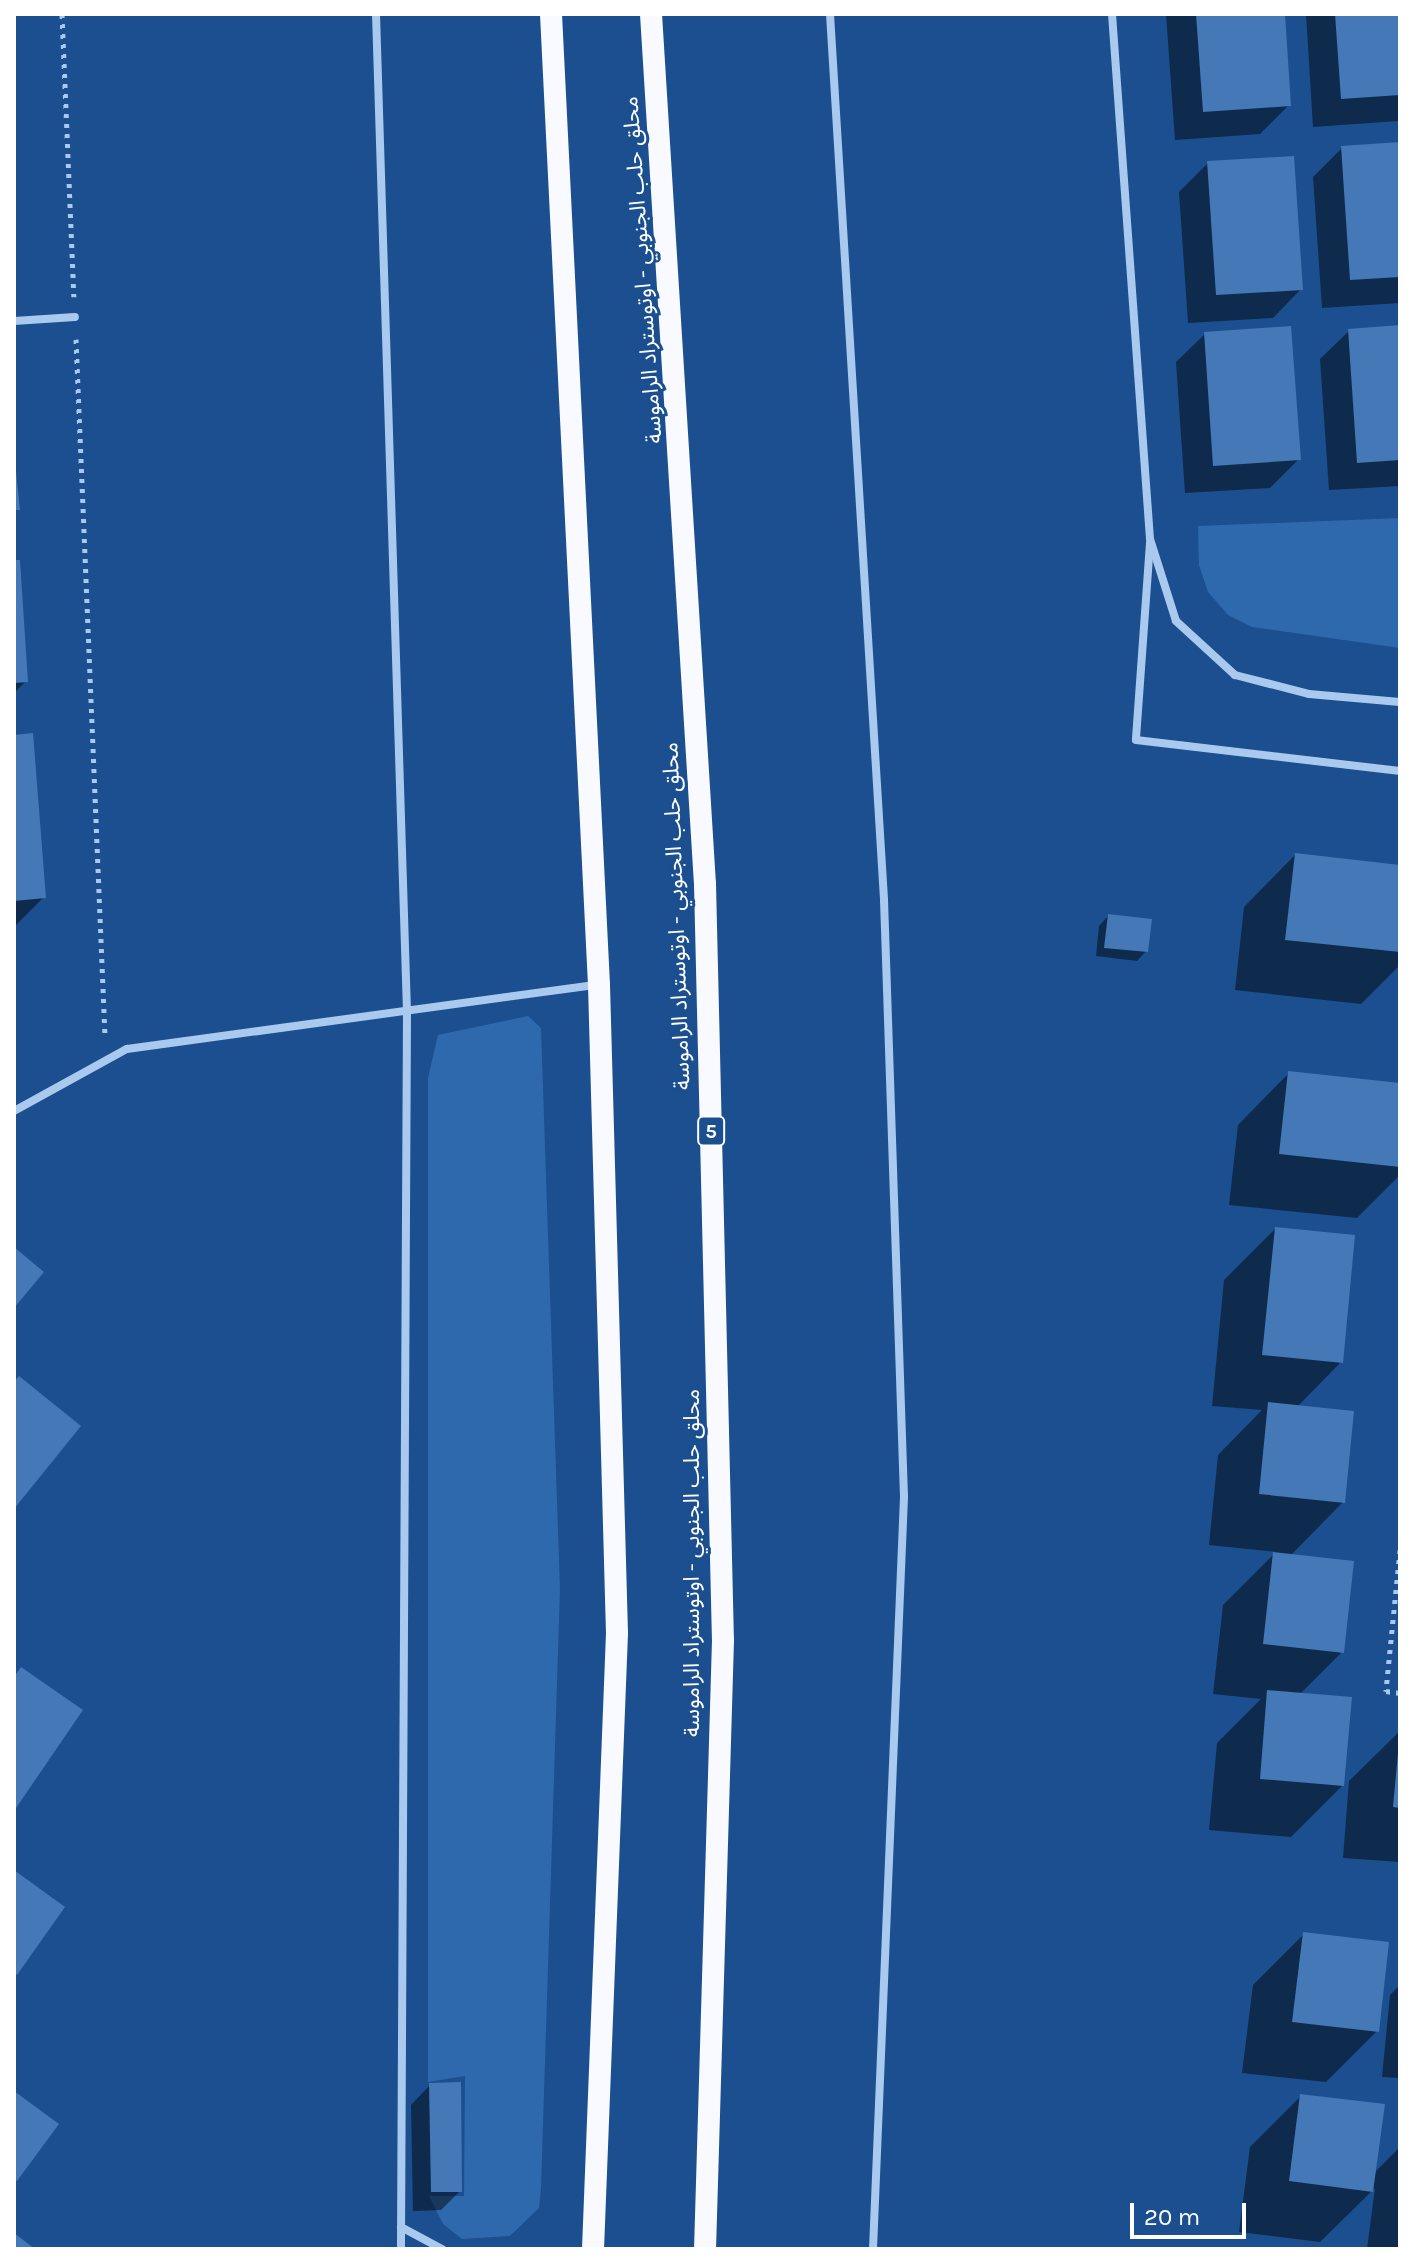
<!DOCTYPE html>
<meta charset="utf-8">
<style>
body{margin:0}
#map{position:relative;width:1414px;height:2263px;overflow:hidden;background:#1b4f8f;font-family:Karla,"Noto Sans Arabic",sans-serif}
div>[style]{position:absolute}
.green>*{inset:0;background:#2e69ad}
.shadow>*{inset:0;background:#0007}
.building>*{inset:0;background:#4478b7}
.path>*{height:5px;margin-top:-2.5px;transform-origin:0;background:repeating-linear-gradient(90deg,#a9c9ee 0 4px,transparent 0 10px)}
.minor>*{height:8px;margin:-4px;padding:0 4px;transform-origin:4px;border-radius:4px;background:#a9c9ee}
.trunk>*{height:22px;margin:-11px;padding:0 11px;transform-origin:11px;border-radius:11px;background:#f8faff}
span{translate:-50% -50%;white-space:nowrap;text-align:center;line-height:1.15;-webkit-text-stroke:6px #1b4f8f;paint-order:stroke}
.shield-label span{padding:2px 6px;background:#1b4f8f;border:2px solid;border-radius:6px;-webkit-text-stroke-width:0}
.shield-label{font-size:20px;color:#fff;font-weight:700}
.street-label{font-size:22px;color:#fff}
.frame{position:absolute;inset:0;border:16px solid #fff;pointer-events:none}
.scale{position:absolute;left:1130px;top:2203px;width:116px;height:36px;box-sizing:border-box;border:4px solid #fff;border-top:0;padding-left:10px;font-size:24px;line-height:28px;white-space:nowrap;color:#fff;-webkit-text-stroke:6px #1b4f8f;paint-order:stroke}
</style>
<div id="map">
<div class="green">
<div style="clip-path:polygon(1400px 518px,1400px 648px,1252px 627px,1228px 615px,1208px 592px,1199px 565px,1198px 526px)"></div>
<div style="clip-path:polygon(528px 1016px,541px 1028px,560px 1589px,541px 2188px,539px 2208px,510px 2236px,462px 2239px,443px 2224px,429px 2196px,464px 2196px,465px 2076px,428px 2082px,428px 1078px,438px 1035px)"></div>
</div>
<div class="shadow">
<div style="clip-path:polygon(1166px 14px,1283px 14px,1289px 105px,1260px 134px,1175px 140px)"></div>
<div style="clip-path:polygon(1306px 14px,1400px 14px,1398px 121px,1313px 127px)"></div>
<div style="clip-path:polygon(1400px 144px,1400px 303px,1322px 308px,1313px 177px,1342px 148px)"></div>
<div style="clip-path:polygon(1208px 163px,1301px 289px,1273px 318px,1188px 323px,1179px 192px)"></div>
<div style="clip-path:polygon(1400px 327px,1400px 486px,1329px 490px,1320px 359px,1349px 331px)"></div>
<div style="clip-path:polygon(1205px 334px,1299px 459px,1270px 488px,1185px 493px,1176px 362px)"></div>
<div style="clip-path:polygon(14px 562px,26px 681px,14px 693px)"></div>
<div style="clip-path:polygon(14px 737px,44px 897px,14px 927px)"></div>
<div style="clip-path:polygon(1295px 855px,1400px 867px,1400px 965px,1361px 1004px,1235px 990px,1244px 907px)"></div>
<div style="clip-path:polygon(1108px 916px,1146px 951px,1137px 961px,1096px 956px,1099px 926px)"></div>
<div style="clip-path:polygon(1289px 1073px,1400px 1085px,1400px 1175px,1357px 1218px,1229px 1205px,1238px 1125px)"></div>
<div style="clip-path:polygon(1275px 1229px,1341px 1362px,1297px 1407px,1343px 1502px,1290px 1556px,1342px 1652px,1299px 1695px,1342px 1786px,1291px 1837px,1209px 1830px,1217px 1743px,1261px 1699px,1213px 1694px,1223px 1605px,1276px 1552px,1209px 1545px,1218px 1455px,1262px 1410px,1212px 1406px,1224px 1280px)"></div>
<div style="clip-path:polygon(1400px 1731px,1400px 1862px,1343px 1858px,1349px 1781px)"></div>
<div style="clip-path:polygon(1304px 1934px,1377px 2031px,1326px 2082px,1242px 2073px,1253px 1985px)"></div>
<div style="clip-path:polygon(1400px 1985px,1400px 2078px,1382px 2077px,1390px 1995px)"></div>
<div style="clip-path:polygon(430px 2085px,460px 2191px,441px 2210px,413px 2211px,411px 2105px)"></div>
<div style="clip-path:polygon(1301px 2096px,1374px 2173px,1400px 2147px,1400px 2249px,1367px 2249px,1375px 2188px,1320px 2242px,1239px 2232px,1250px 2147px)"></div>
</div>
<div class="building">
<div style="clip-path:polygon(1196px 14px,1285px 14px,1291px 106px,1203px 112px)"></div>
<div style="clip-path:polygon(1335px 14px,1400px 14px,1400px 95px,1341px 99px)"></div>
<div style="clip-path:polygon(1400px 142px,1400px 277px,1350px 280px,1341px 146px)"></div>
<div style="clip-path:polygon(1294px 156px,1303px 290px,1216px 295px,1207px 161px)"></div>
<div style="clip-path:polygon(1400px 325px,1400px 460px,1357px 463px,1348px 329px)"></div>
<div style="clip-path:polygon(1291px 326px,1301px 460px,1213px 466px,1204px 332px)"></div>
<div style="clip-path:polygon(14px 452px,20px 510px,14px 510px)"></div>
<div style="clip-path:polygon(14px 560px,20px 560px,28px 682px,14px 683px)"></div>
<div style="clip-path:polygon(33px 733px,46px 898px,14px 901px,14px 735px)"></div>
<div style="clip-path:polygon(1295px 853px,1400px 865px,1400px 952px,1285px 940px)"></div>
<div style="clip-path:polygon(1108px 914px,1152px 919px,1148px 952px,1104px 948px)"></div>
<div style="clip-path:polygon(1288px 1071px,1400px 1083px,1400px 1167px,1279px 1154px)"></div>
<div style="clip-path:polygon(1275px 1227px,1355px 1235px,1343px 1363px,1262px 1355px)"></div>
<div style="clip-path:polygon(14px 1247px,44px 1272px,14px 1308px)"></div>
<div style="clip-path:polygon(19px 1376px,81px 1426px,14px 1509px,14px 1382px)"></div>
<div style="clip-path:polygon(1268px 1402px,1354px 1411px,1345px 1503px,1259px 1494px)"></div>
<div style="clip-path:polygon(1273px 1552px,1354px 1561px,1344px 1653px,1263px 1644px)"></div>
<div style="clip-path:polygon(21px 1667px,83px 1710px,14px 1811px,14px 1677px)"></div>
<div style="clip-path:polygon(1267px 1690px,1352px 1697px,1344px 1786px,1260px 1779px)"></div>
<div style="clip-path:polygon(1398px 1753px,1400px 1753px,1400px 1808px,1393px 1807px)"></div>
<div style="clip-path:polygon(14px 1870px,65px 1907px,17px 1975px,14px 1973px)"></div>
<div style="clip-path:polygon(1303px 1932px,1389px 1942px,1379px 2032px,1292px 2022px)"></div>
<div style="clip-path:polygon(461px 2082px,462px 2192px,431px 2192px,429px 2083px)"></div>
<div style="clip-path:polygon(14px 2091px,59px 2124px,17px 2181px,14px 2179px)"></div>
<div style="clip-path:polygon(1300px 2094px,1385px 2104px,1373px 2192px,1289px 2181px)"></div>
<div style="clip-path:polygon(14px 2233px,35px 2249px,14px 2249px)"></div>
</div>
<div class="path">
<div style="left:62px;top:14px;width:283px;rotate:87.6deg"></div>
<div style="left:76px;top:339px;width:698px;rotate:87.62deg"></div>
<div style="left:1400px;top:1550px;width:142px;rotate:95.7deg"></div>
<div style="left:1386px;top:1691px;width:14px;rotate:8deg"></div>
</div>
<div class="minor">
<div style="left:376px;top:14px;width:999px;rotate:88.22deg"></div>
<div style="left:407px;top:1013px;width:1236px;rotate:90.28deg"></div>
<div style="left:830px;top:14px;width:888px;rotate:86.51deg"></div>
<div style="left:884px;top:900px;width:597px;rotate:88.08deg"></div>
<div style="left:904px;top:1497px;width:753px;rotate:92.36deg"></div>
<div style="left:1112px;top:14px;width:526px;rotate:85.86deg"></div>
<div style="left:1150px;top:539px;width:86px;rotate:72.4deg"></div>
<div style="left:1176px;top:621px;width:80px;rotate:42.5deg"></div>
<div style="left:1235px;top:675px;width:76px;rotate:14.4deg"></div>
<div style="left:1309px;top:694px;width:91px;rotate:5deg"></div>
<div style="left:14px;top:321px;width:61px;rotate:-3.8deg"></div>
<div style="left:1150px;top:543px;width:197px;rotate:94.1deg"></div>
<div style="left:1136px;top:740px;width:266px;rotate:6.7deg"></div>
<div style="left:14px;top:1111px;width:129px;rotate:-28.8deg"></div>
<div style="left:127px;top:1049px;width:474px;rotate:-7.8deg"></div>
<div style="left:401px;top:2227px;width:47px;rotate:28.2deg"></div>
</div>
<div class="trunk">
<div style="left:551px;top:14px;width:972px;rotate:87.17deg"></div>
<div style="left:599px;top:985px;width:648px;rotate:88.41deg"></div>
<div style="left:617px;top:1633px;width:616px;rotate:92.23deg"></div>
<div style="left:651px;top:14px;width:872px;rotate:86.45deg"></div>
<div style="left:705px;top:884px;width:756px;rotate:88.64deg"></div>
<div style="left:723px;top:1640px;width:609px;rotate:91.69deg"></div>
</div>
<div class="shield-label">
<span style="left:711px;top:1131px">5</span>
</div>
<div class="street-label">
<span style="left:643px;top:270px;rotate:-94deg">محلق حلب الجنوبي - اوتوستراد الراموسة</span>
<span style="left:677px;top:916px;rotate:-92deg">محلق حلب الجنوبي - اوتوستراد الراموسة</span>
<span style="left:693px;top:1563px;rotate:-90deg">محلق حلب الجنوبي - اوتوستراد الراموسة</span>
</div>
<div class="frame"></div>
<div class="scale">20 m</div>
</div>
